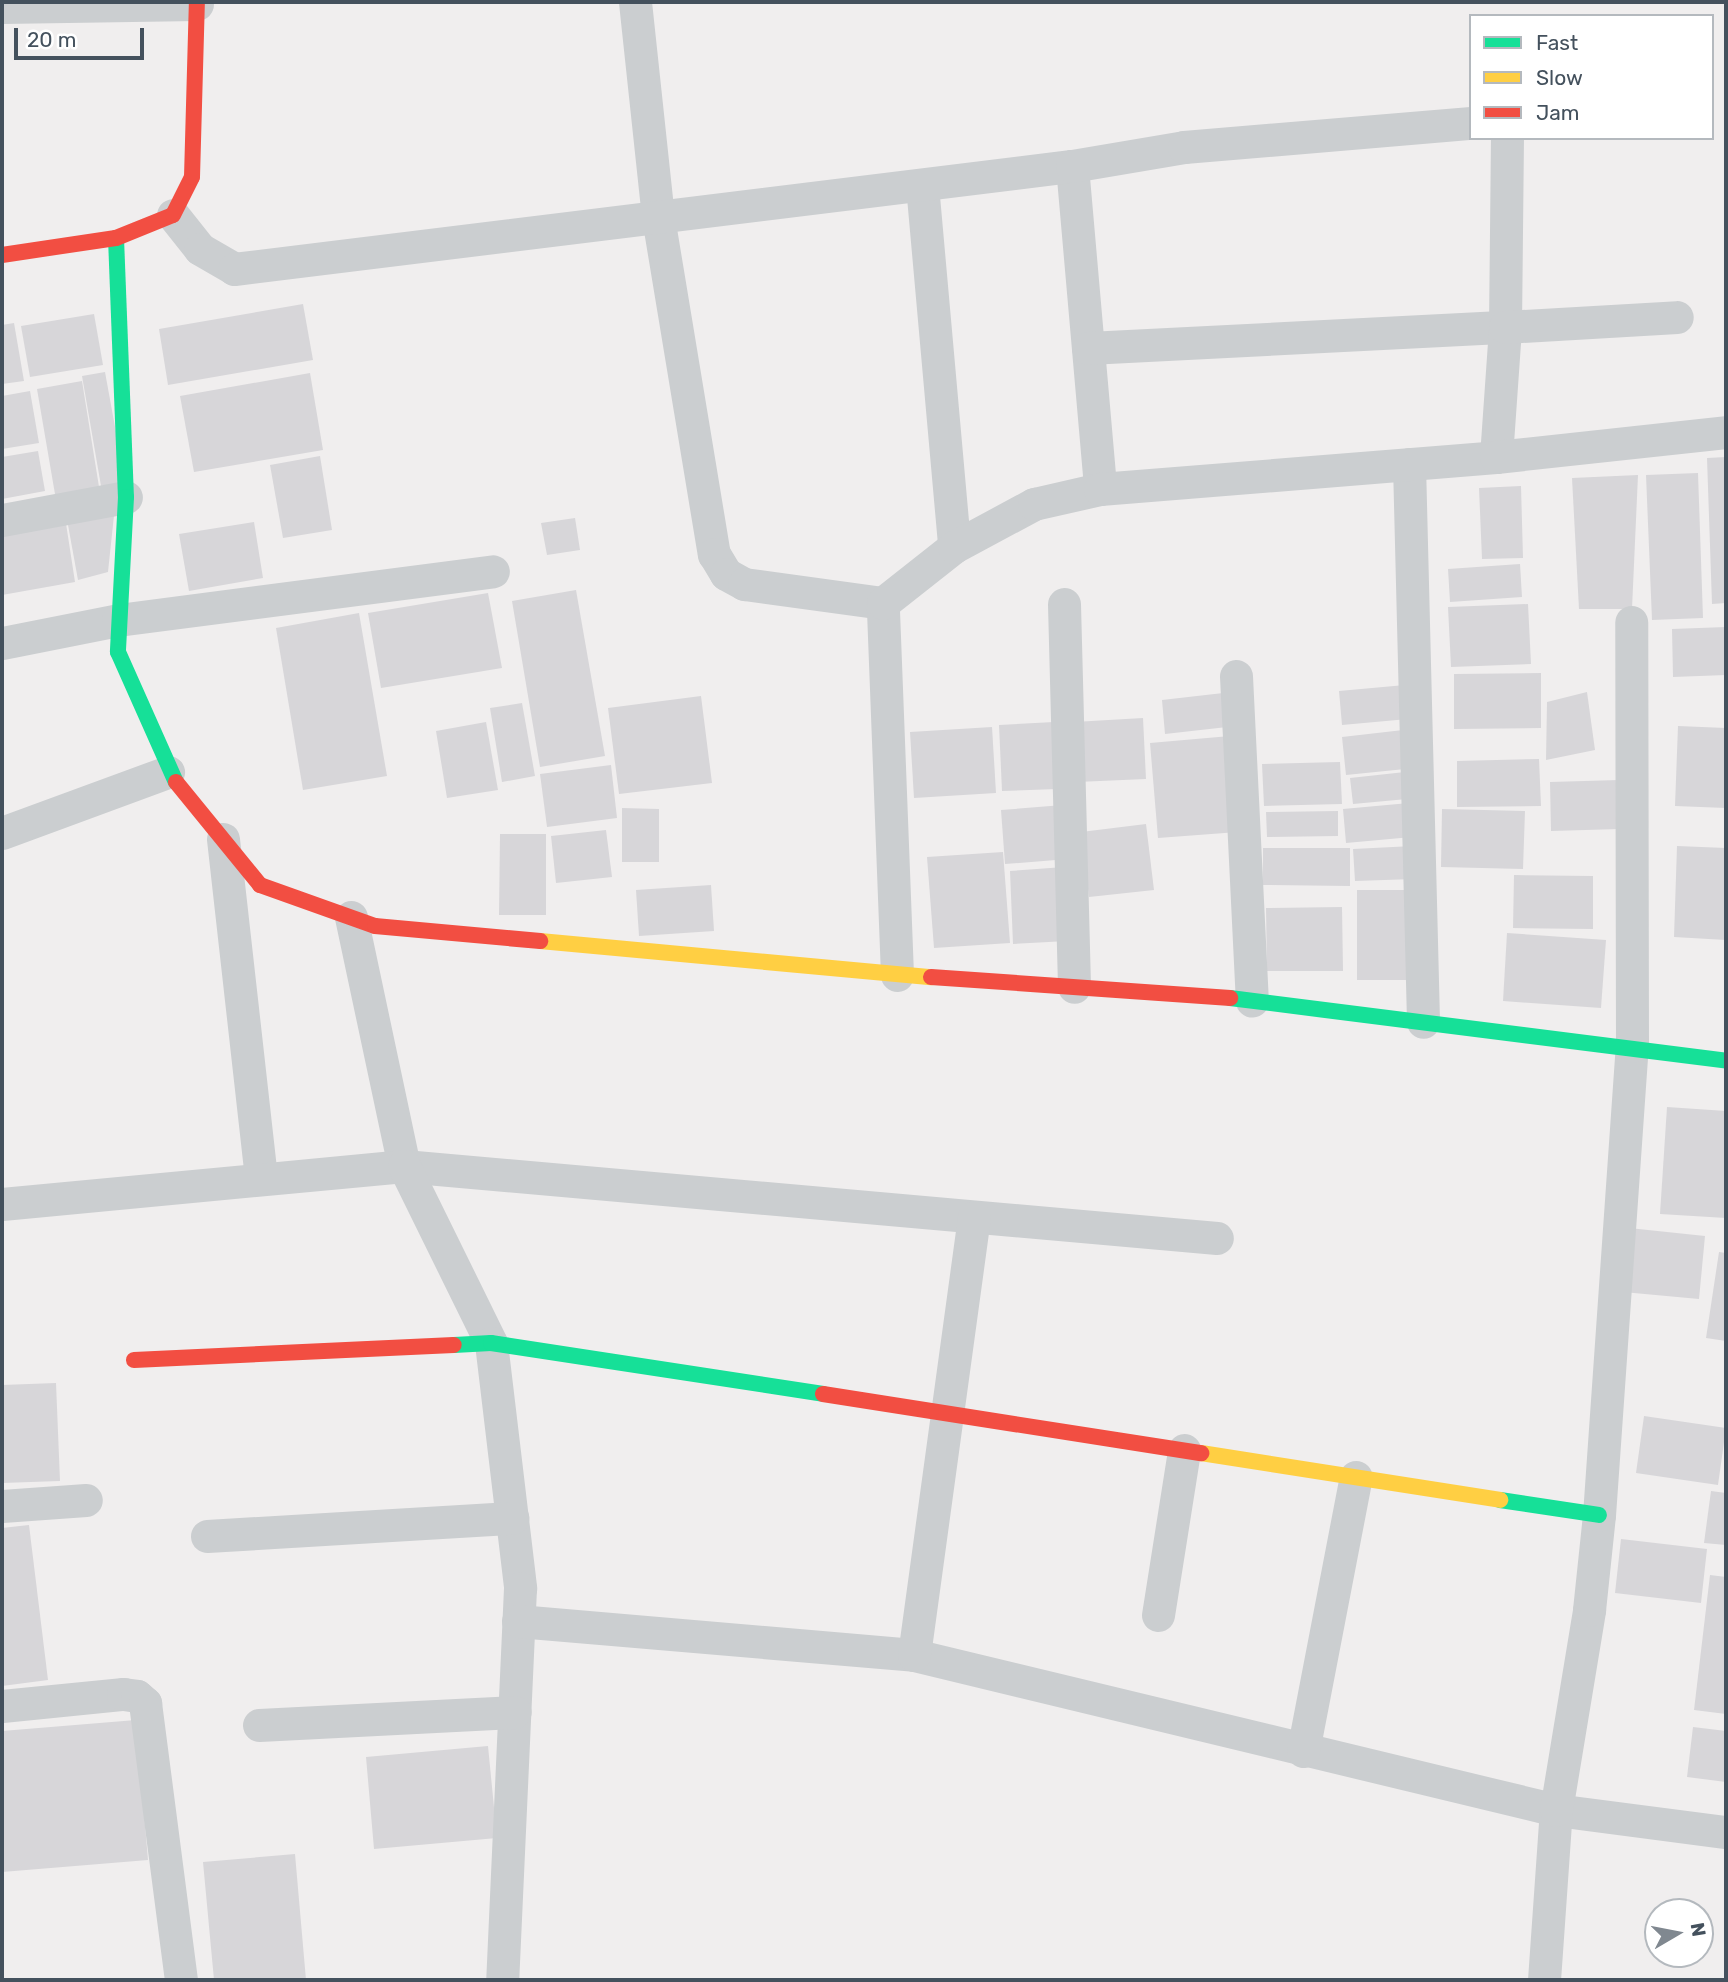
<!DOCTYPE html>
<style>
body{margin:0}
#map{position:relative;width:1728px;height:1982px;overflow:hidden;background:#f0eeee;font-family:Rubik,sans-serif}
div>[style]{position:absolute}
.building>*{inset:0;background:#d7d6d9}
.street>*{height:33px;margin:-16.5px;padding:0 16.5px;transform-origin:16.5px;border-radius:16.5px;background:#cbced0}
.fast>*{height:16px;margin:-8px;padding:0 8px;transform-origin:8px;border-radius:8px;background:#16e098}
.slow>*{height:16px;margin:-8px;padding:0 8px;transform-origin:8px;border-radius:8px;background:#ffcf43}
.jam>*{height:16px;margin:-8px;padding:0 8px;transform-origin:8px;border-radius:8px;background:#f24e42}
span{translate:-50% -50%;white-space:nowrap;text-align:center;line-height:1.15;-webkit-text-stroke:7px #fff;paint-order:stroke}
.frame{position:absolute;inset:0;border:4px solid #44515d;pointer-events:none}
.legend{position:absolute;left:1469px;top:14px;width:245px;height:126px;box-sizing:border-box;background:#fff;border:2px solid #b4b9be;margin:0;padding:9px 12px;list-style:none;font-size:21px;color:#44515d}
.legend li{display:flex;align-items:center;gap:14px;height:35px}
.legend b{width:35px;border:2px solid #b4b9be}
.north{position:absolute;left:1644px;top:1898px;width:70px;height:70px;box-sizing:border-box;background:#fff;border:2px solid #b4b9be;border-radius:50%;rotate:80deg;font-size:19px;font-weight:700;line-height:28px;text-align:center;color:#44515d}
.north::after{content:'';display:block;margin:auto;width:24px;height:32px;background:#808890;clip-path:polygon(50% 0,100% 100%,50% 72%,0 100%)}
.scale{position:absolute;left:14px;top:28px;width:130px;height:32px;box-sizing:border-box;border:4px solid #44515d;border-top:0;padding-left:9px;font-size:21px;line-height:24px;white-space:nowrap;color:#44515d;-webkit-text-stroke:5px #fff;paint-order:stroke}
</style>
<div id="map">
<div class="building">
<div style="clip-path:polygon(303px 304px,313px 360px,168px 385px,159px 329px)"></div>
<div style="clip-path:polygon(94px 314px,103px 365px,30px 377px,21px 326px)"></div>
<div style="clip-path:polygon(14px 323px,24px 381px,2px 384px,2px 325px)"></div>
<div style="clip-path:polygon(105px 372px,125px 482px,101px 486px,82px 376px)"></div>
<div style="clip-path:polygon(310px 373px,323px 450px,194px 472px,180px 396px)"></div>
<div style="clip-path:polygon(82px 381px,100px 493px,56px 500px,37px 389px)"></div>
<div style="clip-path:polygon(30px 391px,39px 443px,2px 449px,2px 396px)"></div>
<div style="clip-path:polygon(38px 451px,45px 491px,2px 499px,2px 457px)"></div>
<div style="clip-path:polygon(320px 456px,332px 530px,283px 538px,270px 465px)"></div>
<div style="clip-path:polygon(1726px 457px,1726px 603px,1712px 604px,1707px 458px)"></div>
<div style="clip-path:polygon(1698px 473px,1703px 618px,1652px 620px,1646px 475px)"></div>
<div style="clip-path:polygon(1638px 475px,1632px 609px,1579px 609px,1572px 478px)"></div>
<div style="clip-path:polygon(1521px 486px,1523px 558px,1482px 559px,1479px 488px)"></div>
<div style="clip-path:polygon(115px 506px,108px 572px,78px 580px,66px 514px)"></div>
<div style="clip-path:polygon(65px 517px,75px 582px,2px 595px,2px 528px)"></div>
<div style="clip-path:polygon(575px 518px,580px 550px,547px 555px,541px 523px)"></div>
<div style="clip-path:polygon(254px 522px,263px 578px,189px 591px,179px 534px)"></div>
<div style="clip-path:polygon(1520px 564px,1522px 597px,1450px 602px,1448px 569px)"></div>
<div style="clip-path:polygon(576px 590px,605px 756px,540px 767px,512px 601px)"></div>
<div style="clip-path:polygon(488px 593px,502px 668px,381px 688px,368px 613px)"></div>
<div style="clip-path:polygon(1528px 604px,1531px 664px,1451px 667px,1448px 607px)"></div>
<div style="clip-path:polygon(359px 613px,387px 776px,303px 790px,276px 628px)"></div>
<div style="clip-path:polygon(1726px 627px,1726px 675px,1673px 677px,1672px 629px)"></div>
<div style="clip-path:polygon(1541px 673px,1541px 728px,1454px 729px,1454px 674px)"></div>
<div style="clip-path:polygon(1405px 685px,1408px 719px,1342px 725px,1339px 691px)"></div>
<div style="clip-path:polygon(1232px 692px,1236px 726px,1165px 734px,1162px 700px)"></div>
<div style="clip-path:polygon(1587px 692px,1595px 750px,1546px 760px,1547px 702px)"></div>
<div style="clip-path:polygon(701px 696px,712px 783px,619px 794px,608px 708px)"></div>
<div style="clip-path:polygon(522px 703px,535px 776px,502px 782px,490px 708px)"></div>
<div style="clip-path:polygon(1143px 718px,1146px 779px,1077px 782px,1074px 722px)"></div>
<div style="clip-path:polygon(486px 722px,498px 790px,447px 798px,436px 731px)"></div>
<div style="clip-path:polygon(1054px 722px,1057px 789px,1002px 791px,999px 725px)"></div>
<div style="clip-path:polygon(1678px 726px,1726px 728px,1726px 808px,1675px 806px)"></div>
<div style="clip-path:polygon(992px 727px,996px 793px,914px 798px,910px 732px)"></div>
<div style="clip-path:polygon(1412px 729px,1415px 768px,1346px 775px,1342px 737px)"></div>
<div style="clip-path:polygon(1230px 736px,1238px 832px,1158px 838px,1150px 743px)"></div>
<div style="clip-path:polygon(1539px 759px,1541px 806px,1457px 807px,1457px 761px)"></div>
<div style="clip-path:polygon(1340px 762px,1342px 804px,1264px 806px,1262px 764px)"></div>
<div style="clip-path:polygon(611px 765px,617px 818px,547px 827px,540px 774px)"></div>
<div style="clip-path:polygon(1405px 772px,1407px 799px,1353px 804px,1350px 778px)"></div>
<div style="clip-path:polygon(1619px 780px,1620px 829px,1551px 831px,1550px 782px)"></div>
<div style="clip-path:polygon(1409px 803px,1412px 837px,1346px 843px,1343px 809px)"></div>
<div style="clip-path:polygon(1063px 805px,1068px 859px,1005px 864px,1001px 810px)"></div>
<div style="clip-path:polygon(622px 808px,659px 809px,659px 862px,622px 862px)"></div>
<div style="clip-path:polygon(1442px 809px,1525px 811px,1523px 869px,1441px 867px)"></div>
<div style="clip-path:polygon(1338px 811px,1338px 836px,1267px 837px,1266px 812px)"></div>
<div style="clip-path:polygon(1146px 824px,1154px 890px,1089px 897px,1081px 832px)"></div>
<div style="clip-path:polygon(606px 830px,612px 877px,556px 883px,551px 836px)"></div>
<div style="clip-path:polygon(500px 834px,546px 834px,546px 915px,499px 915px)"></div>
<div style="clip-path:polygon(1413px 846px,1414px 879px,1355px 881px,1353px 849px)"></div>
<div style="clip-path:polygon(1677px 846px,1726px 848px,1726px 940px,1674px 937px)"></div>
<div style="clip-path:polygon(1263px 848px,1350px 848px,1350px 886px,1263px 885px)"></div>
<div style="clip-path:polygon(1003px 852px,1010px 943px,934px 948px,927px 857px)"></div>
<div style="clip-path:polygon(1064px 867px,1067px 941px,1013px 944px,1010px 871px)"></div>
<div style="clip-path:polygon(1514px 875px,1593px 876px,1593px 929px,1513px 928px)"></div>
<div style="clip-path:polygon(711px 885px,714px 931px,639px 936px,636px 890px)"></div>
<div style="clip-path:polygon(1357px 890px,1414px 890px,1414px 980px,1357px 980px)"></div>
<div style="clip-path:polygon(1342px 907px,1343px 971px,1267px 971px,1266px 908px)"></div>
<div style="clip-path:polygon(1507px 933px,1606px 940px,1601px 1008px,1503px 1001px)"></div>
<div style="clip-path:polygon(1667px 1107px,1726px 1111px,1726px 1218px,1660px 1214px)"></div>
<div style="clip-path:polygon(1629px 1228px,1705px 1236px,1699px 1299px,1623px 1292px)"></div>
<div style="clip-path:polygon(1719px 1252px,1726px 1253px,1726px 1341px,1706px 1338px)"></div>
<div style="clip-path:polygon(56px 1383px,60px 1481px,2px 1483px,2px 1385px)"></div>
<div style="clip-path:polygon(1644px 1416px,1726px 1428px,1718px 1485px,1636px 1473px)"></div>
<div style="clip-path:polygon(1711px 1491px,1726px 1493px,1726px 1545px,1704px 1543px)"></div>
<div style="clip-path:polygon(29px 1525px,48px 1680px,2px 1686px,2px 1528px)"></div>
<div style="clip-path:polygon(1621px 1539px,1707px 1549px,1701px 1603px,1615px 1593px)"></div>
<div style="clip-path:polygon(1710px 1575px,1726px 1577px,1726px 1714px,1694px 1710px)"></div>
<div style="clip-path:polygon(136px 1720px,148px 1860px,2px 1872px,2px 1731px)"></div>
<div style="clip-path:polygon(1693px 1727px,1726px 1731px,1726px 1782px,1687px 1777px)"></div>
<div style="clip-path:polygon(488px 1746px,497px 1838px,374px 1849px,366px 1757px)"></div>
<div style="clip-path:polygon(295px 1854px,306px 1980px,214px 1980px,203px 1862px)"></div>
</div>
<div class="street">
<div style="left:635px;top:2px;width:216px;rotate:83.9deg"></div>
<div style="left:658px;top:217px;width:342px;rotate:80.6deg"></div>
<div style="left:714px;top:554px;width:23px;rotate:59deg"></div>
<div style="left:726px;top:574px;width:21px;rotate:29deg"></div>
<div style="left:744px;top:584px;width:140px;rotate:7.8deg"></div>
<div style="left:2px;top:7px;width:195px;rotate:-0.9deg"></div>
<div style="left:1072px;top:166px;width:324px;rotate:85deg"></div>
<div style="left:922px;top:185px;width:363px;rotate:84.9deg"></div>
<div style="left:173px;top:215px;width:43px;rotate:51.5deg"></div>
<div style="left:200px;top:249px;width:39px;rotate:30deg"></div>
<div style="left:234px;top:269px;width:844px;rotate:-7.01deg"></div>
<div style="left:1072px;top:166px;width:114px;rotate:-9.6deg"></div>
<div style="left:1184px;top:147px;width:288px;rotate:-4.8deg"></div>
<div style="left:1088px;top:348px;width:418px;rotate:-2.9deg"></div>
<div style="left:1505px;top:327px;width:189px;rotate:-89.4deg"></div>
<div style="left:1496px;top:457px;width:130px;rotate:-86deg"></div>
<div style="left:1505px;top:327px;width:172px;rotate:-3.3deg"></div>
<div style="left:1409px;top:464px;width:558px;rotate:88.56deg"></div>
<div style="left:2px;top:520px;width:126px;rotate:-10.5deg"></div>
<div style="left:1064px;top:604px;width:383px;rotate:88.5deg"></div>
<div style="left:2px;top:643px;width:118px;rotate:-11.2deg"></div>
<div style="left:118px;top:620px;width:378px;rotate:-7.4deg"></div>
<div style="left:1236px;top:676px;width:325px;rotate:87.2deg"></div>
<div style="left:2px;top:833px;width:177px;rotate:-20.2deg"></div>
<div style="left:223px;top:839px;width:342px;rotate:83.6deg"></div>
<div style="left:351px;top:917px;width:255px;rotate:78deg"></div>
<div style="left:404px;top:1166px;width:816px;rotate:5.06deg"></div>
<div style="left:897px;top:975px;width:372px;rotate:-92.2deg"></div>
<div style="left:883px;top:603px;width:90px;rotate:-38.3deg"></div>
<div style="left:954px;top:547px;width:91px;rotate:-28.3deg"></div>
<div style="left:1034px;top:504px;width:68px;rotate:-12.8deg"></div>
<div style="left:1100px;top:489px;width:397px;rotate:-4.6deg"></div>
<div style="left:1496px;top:457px;width:231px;rotate:-6.2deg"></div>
<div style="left:2px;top:1204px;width:404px;rotate:-5.4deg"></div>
<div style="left:404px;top:1166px;width:197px;rotate:63.8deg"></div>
<div style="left:491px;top:1343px;width:247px;rotate:83.2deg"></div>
<div style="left:520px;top:1588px;width:392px;rotate:92.6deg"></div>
<div style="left:2px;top:1506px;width:84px;rotate:-4.1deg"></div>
<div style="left:207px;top:1536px;width:306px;rotate:-3.4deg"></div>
<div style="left:1158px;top:1615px;width:167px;rotate:-81deg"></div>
<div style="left:518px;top:1621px;width:397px;rotate:4.9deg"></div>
<div style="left:914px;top:1655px;width:660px;rotate:13.57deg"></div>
<div style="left:1556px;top:1810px;width:171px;rotate:7.4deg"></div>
<div style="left:914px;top:1655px;width:442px;rotate:-82.2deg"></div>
<div style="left:2px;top:1706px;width:122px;rotate:-5.7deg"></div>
<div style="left:123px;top:1694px;width:14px;rotate:8deg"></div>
<div style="left:137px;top:1696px;width:11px;rotate:41deg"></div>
<div style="left:145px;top:1703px;width:279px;rotate:82.6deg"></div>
<div style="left:259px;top:1725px;width:256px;rotate:-2.9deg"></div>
<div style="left:1303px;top:1751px;width:279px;rotate:-79.1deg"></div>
<div style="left:1544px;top:1980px;width:170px;rotate:-86deg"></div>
<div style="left:1556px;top:1810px;width:203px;rotate:-80.6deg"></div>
<div style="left:1589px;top:1610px;width:96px;rotate:-84deg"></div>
<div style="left:1599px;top:1515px;width:470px;rotate:-86deg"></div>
<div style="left:1632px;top:1046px;width:424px;rotate:-90.1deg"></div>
</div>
<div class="fast">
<div style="left:116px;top:238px;width:259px;rotate:87.8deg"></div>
<div style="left:126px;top:497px;width:155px;rotate:93deg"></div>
<div style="left:118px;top:652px;width:142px;rotate:66deg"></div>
<div style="left:1230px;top:998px;width:500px;rotate:7.2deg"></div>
<div style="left:454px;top:1345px;width:37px;rotate:-3deg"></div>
<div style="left:491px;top:1343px;width:336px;rotate:8.7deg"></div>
<div style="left:1500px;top:1500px;width:100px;rotate:8.6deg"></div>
</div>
<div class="slow">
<div style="left:540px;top:941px;width:393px;rotate:5.3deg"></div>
<div style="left:1201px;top:1453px;width:303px;rotate:8.9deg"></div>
</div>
<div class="jam">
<div style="left:2px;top:255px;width:115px;rotate:-8.5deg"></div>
<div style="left:116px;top:238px;width:61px;rotate:-22deg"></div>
<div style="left:173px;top:215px;width:42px;rotate:-63.4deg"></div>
<div style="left:192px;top:177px;width:175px;rotate:-88.4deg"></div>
<div style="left:176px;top:782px;width:133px;rotate:50.8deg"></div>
<div style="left:260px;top:885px;width:122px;rotate:19.6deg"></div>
<div style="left:375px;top:926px;width:166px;rotate:5.2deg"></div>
<div style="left:931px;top:977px;width:300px;rotate:4deg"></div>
<div style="left:134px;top:1360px;width:320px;rotate:-2.7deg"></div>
<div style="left:823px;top:1394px;width:383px;rotate:8.9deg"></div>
</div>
<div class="frame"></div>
<ul class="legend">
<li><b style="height:9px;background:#16e098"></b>Fast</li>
<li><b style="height:9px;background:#ffcf43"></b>Slow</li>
<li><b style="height:9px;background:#f24e42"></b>Jam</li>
</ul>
<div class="north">N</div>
<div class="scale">20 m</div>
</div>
